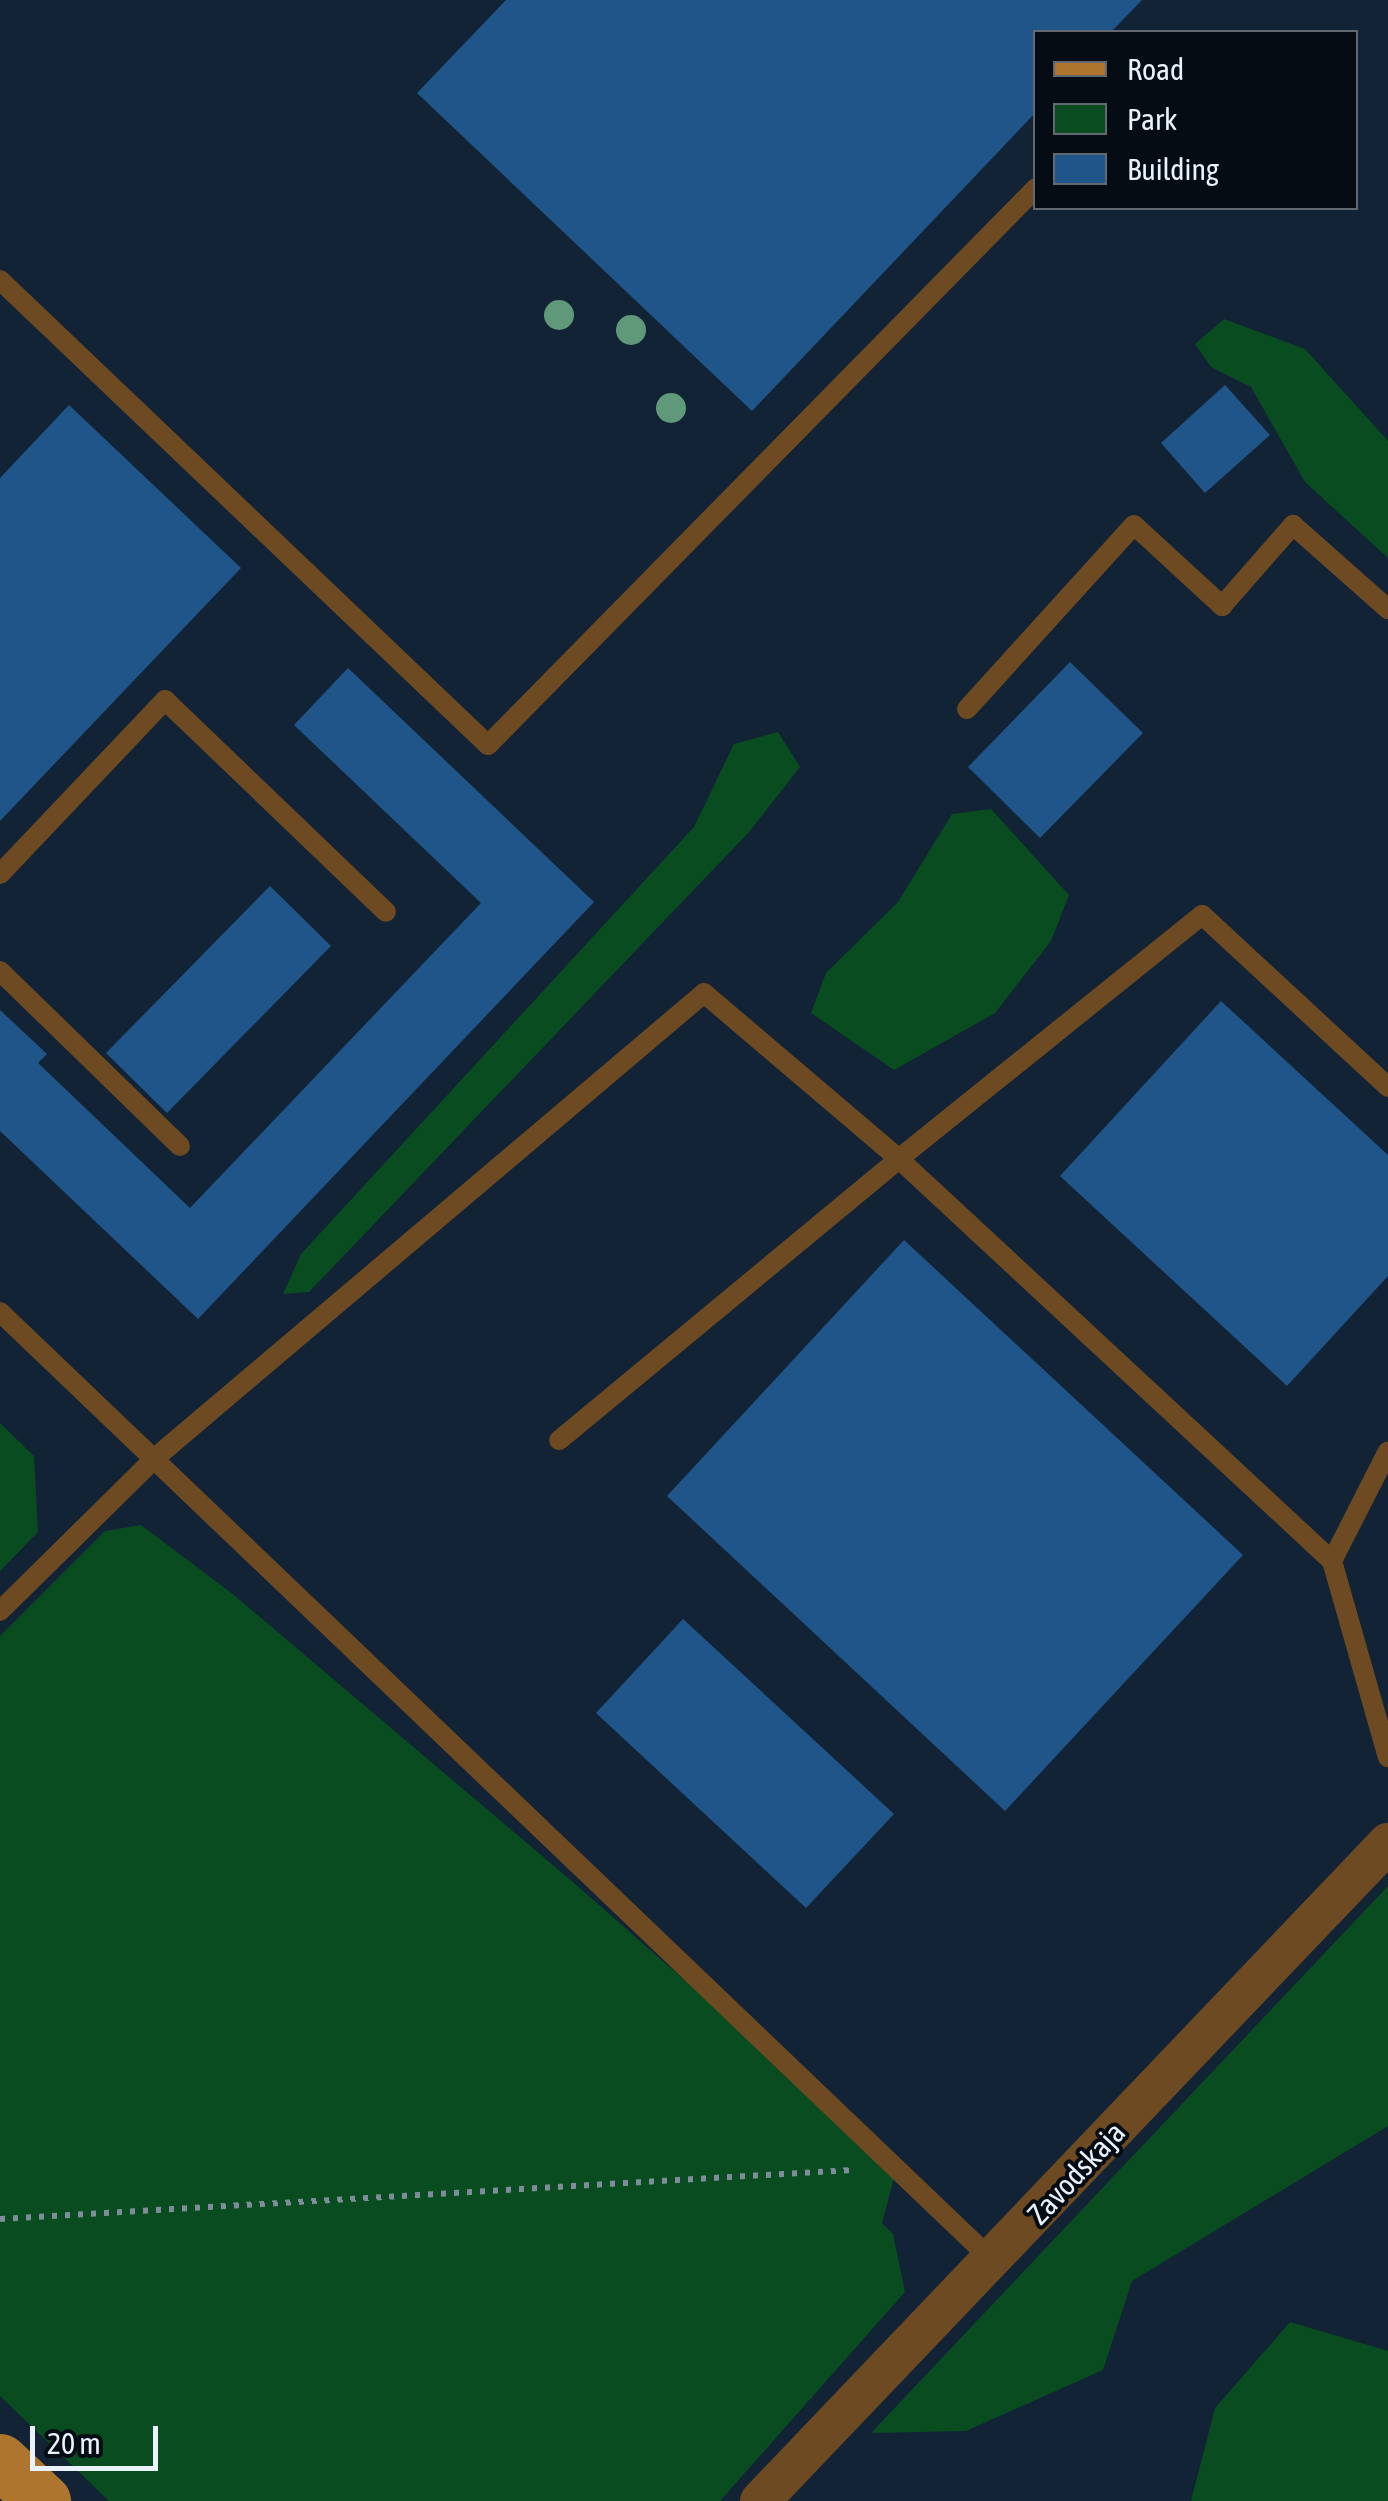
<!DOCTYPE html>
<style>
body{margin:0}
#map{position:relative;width:1388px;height:2501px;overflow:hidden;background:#122335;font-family:"Asap Condensed",sans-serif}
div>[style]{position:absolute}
.green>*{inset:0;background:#094c20}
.building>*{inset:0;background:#20558a}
.path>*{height:6px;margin-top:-3px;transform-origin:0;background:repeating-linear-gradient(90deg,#7f8c9a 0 5px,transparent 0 13px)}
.service>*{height:20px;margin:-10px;padding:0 10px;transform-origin:10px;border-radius:10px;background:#6d4a21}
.minor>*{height:40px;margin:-20px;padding:0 20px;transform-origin:20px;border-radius:20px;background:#6d4a21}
.primary>*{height:55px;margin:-27.5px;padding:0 27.5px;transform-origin:27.5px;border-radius:27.5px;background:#ae752e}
.trees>*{width:30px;height:30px;margin:-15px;border-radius:50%;background:#609979}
span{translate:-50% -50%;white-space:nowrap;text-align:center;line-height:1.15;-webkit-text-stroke:8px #050c14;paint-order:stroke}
.street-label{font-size:30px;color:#eaf3fd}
.legend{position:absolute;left:1033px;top:30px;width:325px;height:180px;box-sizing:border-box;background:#050c14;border:2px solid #616871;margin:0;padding:12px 18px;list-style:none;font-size:30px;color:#eaf3fd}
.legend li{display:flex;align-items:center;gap:20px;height:50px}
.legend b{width:50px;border:2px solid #616871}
.scale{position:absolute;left:30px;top:2426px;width:128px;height:45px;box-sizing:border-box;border:5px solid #eaf3fd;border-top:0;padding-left:12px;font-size:30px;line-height:35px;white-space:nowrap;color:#eaf3fd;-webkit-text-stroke:8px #050c14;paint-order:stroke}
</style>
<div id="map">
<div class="green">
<div style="clip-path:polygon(1224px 319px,1305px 349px,1388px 441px,1388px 558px,1305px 482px,1251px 387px,1211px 367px,1195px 344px)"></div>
<div style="clip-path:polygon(778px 732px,800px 767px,749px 832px,309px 1292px,283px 1294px,301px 1254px,694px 827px,734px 744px)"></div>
<div style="clip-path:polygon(991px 809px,1069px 895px,1051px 941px,995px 1013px,894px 1070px,811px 1013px,826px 973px,898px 902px,952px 814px)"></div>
<div style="clip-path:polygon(0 1423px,34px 1456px,38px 1532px,0 1571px)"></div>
<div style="clip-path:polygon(141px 1525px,234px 1595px,574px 1883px,897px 2167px,882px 2223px,893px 2234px,905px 2292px,720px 2501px,109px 2501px,0 2396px,0 1636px,105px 1531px)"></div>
<div style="clip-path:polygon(1388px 1886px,1388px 2126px,1132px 2281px,1103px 2370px,966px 2431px,871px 2433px)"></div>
<div style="clip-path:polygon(1290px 2322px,1388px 2351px,1388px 2501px,1191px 2501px,1215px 2408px)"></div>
</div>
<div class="building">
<div style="clip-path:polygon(506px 0,1142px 0,1111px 32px,1036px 32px,1036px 112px,752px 411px,417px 93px)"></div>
<div style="clip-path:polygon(1225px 385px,1270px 435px,1205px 493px,1161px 443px)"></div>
<div style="clip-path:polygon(69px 405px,241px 568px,0 821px,0 478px)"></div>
<div style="clip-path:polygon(1070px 662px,1143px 733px,1040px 838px,968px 767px)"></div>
<div style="clip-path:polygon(348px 668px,594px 902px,198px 1319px,0 1131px,0 1010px,47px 1054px,38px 1063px,190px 1208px,481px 903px,294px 725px)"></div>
<div style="clip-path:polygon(270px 886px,331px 946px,167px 1113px,106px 1053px)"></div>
<div style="clip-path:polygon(1221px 1001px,1388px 1155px,1388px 1276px,1287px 1386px,1060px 1176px)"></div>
<div style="clip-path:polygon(904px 1240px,1243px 1555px,1005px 1811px,667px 1496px)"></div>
<div style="clip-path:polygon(683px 1619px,894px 1814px,806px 1908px,596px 1713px)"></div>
</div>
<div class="path">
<div style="left:0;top:2219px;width:853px;rotate:-3.29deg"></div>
</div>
<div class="service">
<div style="left:0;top:280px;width:674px;rotate:43.62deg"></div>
<div style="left:488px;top:745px;width:781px;rotate:-45.47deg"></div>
<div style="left:967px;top:709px;width:248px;rotate:-47.8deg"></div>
<div style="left:1134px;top:525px;width:120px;rotate:42.6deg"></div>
<div style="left:1222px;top:606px;width:108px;rotate:-48.8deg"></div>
<div style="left:1293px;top:525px;width:127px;rotate:41.5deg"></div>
<div style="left:0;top:874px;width:240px;rotate:-46.5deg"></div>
<div style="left:165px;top:700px;width:306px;rotate:43.8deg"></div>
<div style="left:0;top:971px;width:251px;rotate:44.2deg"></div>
<div style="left:1388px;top:1087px;width:253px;rotate:-137.2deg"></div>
<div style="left:1202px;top:915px;width:389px;rotate:141.2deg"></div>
<div style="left:899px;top:1159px;width:591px;rotate:42.87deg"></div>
<div style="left:1332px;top:1561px;width:204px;rotate:74.1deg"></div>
<div style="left:0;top:1312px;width:1374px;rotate:43.7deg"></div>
<div style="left:1332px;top:1561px;width:123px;rotate:-63deg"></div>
<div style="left:0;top:1611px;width:218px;rotate:-44.6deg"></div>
<div style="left:155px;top:1458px;width:719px;rotate:-40.26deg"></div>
<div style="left:704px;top:993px;width:256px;rotate:40.4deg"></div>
<div style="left:899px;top:1159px;width:441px;rotate:140.4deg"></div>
</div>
<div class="minor">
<div style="left:760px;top:2501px;width:910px;rotate:-46.34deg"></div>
</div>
<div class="primary">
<div style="left:0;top:2461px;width:59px;rotate:42.9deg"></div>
</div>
<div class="trees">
<div style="left:559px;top:315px"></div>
<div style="left:631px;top:330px"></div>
<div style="left:671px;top:408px"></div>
</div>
<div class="street-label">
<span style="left:1076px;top:2173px;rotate:-47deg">Zavodskaja</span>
</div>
<ul class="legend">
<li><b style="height:12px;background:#ae752e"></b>Road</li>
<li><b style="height:28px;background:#094c20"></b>Park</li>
<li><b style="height:28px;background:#20558a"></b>Building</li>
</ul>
<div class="scale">20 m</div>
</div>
